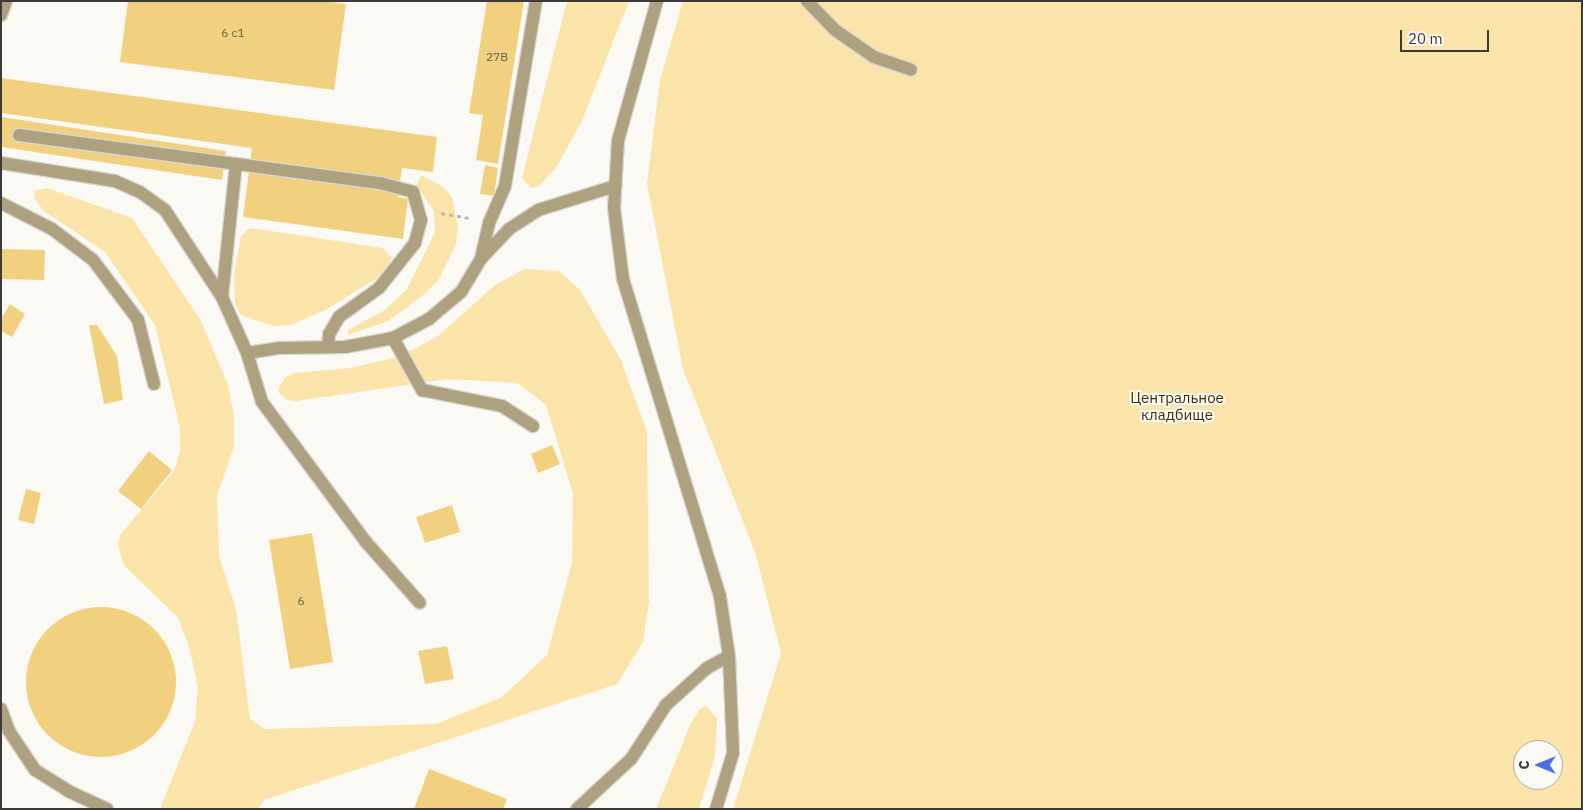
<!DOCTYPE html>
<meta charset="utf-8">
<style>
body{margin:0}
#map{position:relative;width:1583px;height:810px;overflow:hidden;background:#fbf9f3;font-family:"IBM Plex Sans",sans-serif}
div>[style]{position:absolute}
.green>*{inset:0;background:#fbe4a9}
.building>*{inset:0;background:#f1d17f}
.round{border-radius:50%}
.path>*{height:3px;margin-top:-1.5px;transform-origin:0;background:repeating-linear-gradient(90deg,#b9b8b3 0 4px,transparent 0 8px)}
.roads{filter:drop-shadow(1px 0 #d8d7d1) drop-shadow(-1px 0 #d8d7d1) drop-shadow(0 1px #d8d7d1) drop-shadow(0 -1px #d8d7d1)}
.minor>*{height:12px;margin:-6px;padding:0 6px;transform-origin:6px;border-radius:6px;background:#aea17f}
span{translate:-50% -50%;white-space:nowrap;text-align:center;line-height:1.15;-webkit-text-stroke:4px #fbf9f3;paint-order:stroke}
.number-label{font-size:12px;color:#68604a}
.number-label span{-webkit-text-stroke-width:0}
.park-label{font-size:15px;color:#3c2f0a}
.frame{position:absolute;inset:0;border:2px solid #3b3a38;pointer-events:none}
.north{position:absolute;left:1513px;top:740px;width:50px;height:50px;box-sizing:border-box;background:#fbf9f3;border:1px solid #aeada8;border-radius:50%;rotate:270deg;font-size:14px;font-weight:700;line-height:20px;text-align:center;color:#3b3a38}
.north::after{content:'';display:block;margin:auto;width:18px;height:22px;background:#506ee3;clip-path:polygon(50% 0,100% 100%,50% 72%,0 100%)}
.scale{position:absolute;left:1400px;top:30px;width:89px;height:22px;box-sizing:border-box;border:2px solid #3b3a38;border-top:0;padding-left:6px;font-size:15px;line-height:18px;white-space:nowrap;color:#3b3a38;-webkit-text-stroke:4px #fbf9f3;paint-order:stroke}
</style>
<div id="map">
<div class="green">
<div style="clip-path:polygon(567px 1px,629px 1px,582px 121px,556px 168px,539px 186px,531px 188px,522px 178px)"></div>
<div style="clip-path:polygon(evenodd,683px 1px,1582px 1px,1582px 809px,733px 809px,781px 653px,755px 552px,683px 369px,647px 184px,660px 80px,683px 1px,1523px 750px,1553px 750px,1553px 780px,1523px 780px,1523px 750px)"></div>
<div style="clip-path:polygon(421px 175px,442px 186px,452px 197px,458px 227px,456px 245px,438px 281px,422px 296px,388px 321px,348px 335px,348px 330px,385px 310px,407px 289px,435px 233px,434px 211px,416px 185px)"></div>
<div style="clip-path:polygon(47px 188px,132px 218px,201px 321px,228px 385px,234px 415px,234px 447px,217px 495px,219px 556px,236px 609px,250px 719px,265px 729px,436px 724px,502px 697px,547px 655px,572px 563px,573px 494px,546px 405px,518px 383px,448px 379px,296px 401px,287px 400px,279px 393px,279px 387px,285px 378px,294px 373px,351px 368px,401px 356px,438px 336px,495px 285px,525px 269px,559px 271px,580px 290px,621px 360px,647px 432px,649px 602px,643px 642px,617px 684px,264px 800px,258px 809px,160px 809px,195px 721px,198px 688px,189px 646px,178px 618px,124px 565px,118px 545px,120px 535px,174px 471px,180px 452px,180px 428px,155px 325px,105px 252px,44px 211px,35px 200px,34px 191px)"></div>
<div style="clip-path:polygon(250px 228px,383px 248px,392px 258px,382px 275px,327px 309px,291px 325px,273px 326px,241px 315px,235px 304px,234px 274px,241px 236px)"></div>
<div style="clip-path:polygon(706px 706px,717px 718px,715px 756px,699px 809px,656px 809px,691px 723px,700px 709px)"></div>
</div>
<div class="building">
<div style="clip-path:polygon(128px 1px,324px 1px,346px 4px,334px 90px,120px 62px)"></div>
<div style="clip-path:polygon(487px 1px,524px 1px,498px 164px,476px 160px,483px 115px,469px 113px)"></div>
<div style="clip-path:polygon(1px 78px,437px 137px,433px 172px,402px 168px,398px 197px,408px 199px,403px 239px,243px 217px,252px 148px,1px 113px)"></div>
<div style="clip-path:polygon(1px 117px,226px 151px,222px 180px,1px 147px)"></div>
<div style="clip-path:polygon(485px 165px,498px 168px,494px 196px,480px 194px)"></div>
<div style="clip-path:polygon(1px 249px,45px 250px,44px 280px,1px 279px)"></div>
<div style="clip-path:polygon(10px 304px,25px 314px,12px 337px,1px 331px,1px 319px)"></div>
<div style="clip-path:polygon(89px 325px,97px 325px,117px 356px,123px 400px,104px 404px)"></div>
<div style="clip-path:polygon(552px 445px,560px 464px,538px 473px,531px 454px)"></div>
<div style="clip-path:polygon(149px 451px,172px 470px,141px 509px,118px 491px)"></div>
<div style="clip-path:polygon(26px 489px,41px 493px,34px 524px,18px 520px)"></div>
<div style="clip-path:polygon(452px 505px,460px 532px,425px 543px,416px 517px)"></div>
<div style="clip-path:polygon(312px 533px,333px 662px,290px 669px,269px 540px)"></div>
<div class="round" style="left:26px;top:607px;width:150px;height:150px"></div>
<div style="clip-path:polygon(447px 646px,454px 679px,425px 684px,418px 651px)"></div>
<div style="clip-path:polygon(429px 769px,507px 799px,503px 809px,414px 809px)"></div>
</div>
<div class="path">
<div style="left:441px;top:213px;width:28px;rotate:10deg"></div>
</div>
<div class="roads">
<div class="minor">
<div style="left:657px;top:1px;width:145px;rotate:105.6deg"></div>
<div style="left:618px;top:141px;width:67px;rotate:93.4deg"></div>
<div style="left:614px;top:208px;width:72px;rotate:82.8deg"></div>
<div style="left:623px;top:279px;width:332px;rotate:73deg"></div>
<div style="left:720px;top:597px;width:60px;rotate:81.3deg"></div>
<div style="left:729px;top:656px;width:97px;rotate:87.6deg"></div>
<div style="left:733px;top:753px;width:59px;rotate:106.9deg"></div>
<div style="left:807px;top:1px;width:40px;rotate:46deg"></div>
<div style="left:835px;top:30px;width:47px;rotate:34.7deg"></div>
<div style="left:874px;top:57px;width:39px;rotate:19deg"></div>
<div style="left:1px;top:15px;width:15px;rotate:-70deg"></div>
<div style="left:19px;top:135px;width:364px;rotate:7.6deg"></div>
<div style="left:380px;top:183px;width:34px;rotate:15deg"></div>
<div style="left:413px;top:192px;width:29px;rotate:74deg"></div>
<div style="left:421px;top:220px;width:24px;rotate:105deg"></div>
<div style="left:415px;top:243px;width:58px;rotate:128.7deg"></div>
<div style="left:379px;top:288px;width:49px;rotate:144.1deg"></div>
<div style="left:339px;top:317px;width:20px;rotate:120deg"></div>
<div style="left:329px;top:334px;width:13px;rotate:94deg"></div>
<div style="left:1px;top:163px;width:115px;rotate:9deg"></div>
<div style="left:115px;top:181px;width:27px;rotate:24deg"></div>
<div style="left:140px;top:192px;width:31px;rotate:36deg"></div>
<div style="left:165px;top:210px;width:104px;rotate:56.8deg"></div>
<div style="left:222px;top:297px;width:61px;rotate:65.9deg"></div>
<div style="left:247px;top:353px;width:33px;rotate:-9deg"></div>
<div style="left:280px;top:348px;width:65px;rotate:-0.9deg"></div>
<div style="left:345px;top:347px;width:49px;rotate:-10.6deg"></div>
<div style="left:393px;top:338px;width:41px;rotate:-27.8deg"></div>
<div style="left:429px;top:319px;width:42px;rotate:-40.2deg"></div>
<div style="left:461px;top:292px;width:37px;rotate:-59deg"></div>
<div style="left:480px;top:260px;width:42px;rotate:-46.9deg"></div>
<div style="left:509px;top:229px;width:35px;rotate:-33deg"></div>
<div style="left:538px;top:210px;width:81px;rotate:-17.3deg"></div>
<div style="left:1px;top:203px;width:57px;rotate:27deg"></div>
<div style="left:52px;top:229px;width:51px;rotate:37.1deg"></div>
<div style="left:93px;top:260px;width:75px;rotate:53.1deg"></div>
<div style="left:138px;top:320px;width:66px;rotate:76deg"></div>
<div style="left:481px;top:258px;width:36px;rotate:-77deg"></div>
<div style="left:489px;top:223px;width:40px;rotate:-66.6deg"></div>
<div style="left:505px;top:186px;width:188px;rotate:-80.5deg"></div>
<div style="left:222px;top:297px;width:134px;rotate:-84deg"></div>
<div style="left:393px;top:338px;width:60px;rotate:60.9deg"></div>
<div style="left:422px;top:390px;width:82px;rotate:11.3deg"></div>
<div style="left:502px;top:406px;width:37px;rotate:33deg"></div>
<div style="left:247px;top:353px;width:51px;rotate:73deg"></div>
<div style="left:262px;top:402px;width:174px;rotate:53.4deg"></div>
<div style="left:366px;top:542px;width:81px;rotate:48.5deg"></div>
<div style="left:1px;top:709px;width:23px;rotate:70deg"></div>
<div style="left:9px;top:731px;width:47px;rotate:56.3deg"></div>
<div style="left:35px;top:770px;width:39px;rotate:32deg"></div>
<div style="left:68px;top:791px;width:43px;rotate:24.8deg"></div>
<div style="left:577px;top:809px;width:74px;rotate:-42.8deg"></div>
<div style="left:631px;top:759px;width:64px;rotate:-57.1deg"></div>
<div style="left:666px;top:705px;width:55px;rotate:-42.1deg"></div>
<div style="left:707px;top:668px;width:25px;rotate:-29deg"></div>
</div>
</div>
<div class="number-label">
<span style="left:233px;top:33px">6 с1</span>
<span style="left:497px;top:57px">27В</span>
<span style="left:301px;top:601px">6</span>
</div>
<div class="park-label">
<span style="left:1177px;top:406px">Центральное<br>кладбище</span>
</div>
<div class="frame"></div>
<div class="north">С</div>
<div class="scale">20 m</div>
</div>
